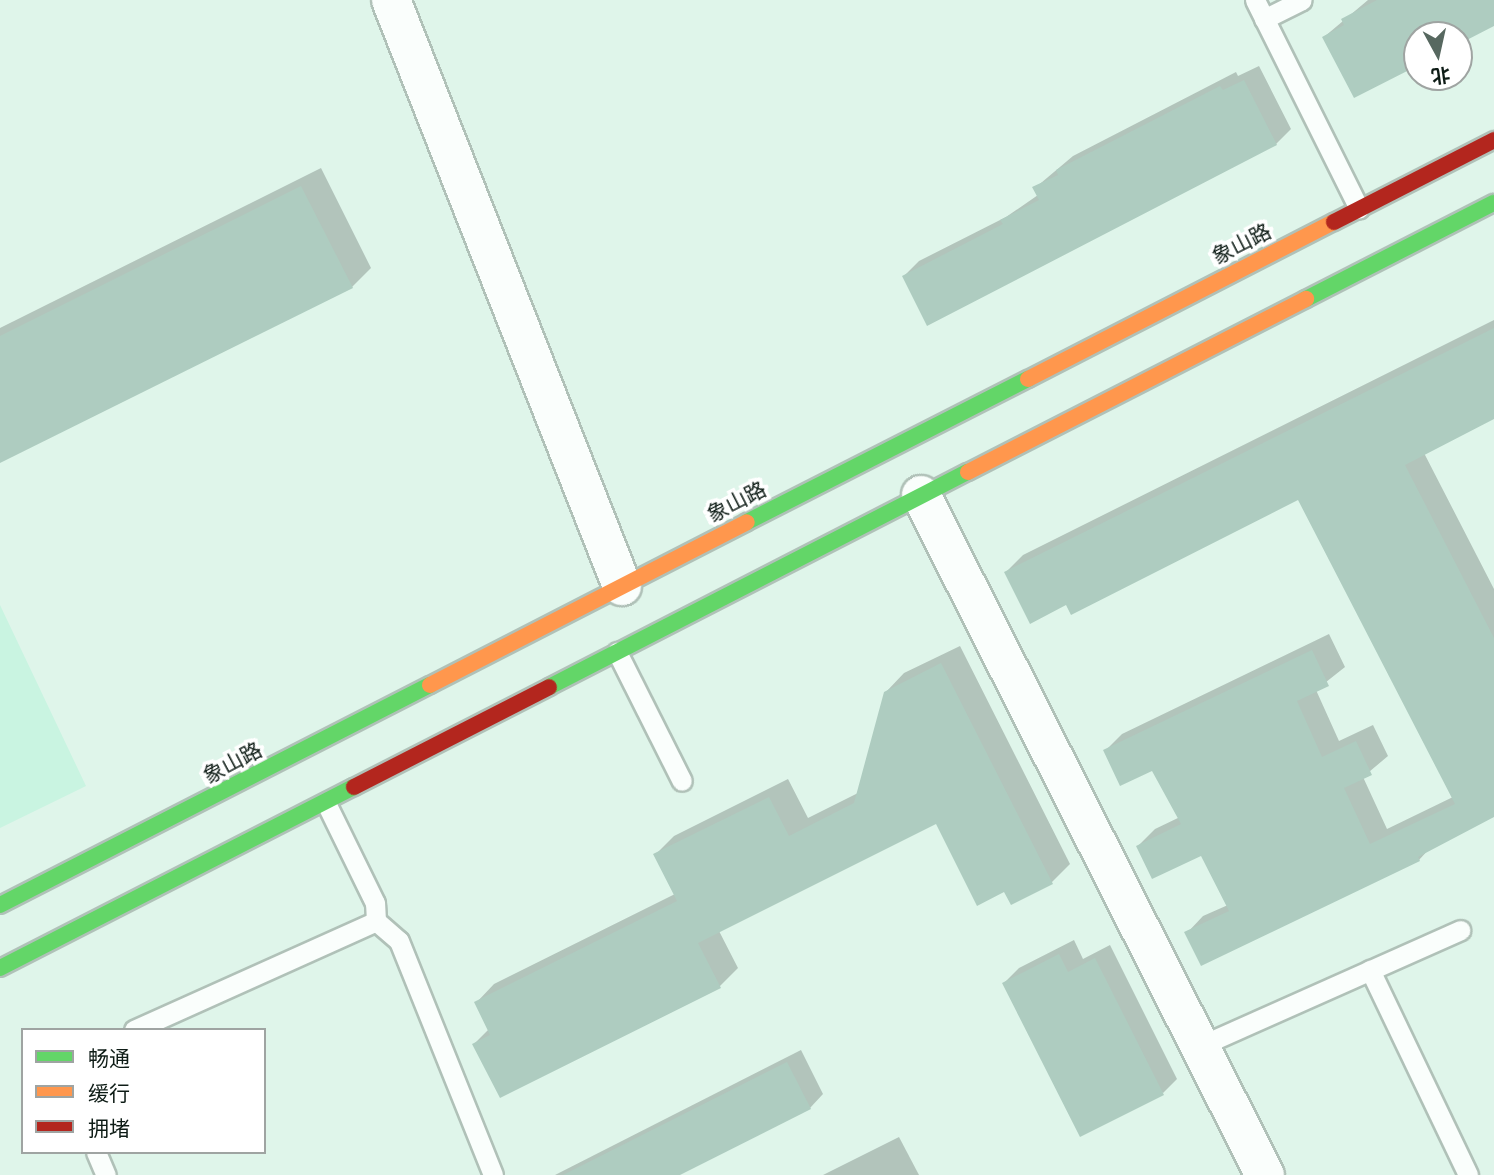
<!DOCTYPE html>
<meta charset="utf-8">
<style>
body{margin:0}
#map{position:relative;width:1494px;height:1175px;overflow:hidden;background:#dff5ea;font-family:"Varela Round","Noto Sans SC",sans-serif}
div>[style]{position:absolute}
.green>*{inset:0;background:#c9f4e1}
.shadow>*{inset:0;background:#0003}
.building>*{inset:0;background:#aeccc0}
.roads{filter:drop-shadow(2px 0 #b0c1b8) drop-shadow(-2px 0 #b0c1b8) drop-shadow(0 2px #b0c1b8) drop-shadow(0 -2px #b0c1b8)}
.lane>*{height:19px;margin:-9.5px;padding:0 9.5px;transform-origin:9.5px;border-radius:9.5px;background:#fafefc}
.street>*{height:38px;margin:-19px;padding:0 19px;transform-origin:19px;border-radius:19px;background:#fafefc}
.fast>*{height:16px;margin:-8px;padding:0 8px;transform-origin:8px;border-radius:8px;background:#63d668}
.slow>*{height:16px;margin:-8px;padding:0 8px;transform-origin:8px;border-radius:8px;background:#ff974d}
.jam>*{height:16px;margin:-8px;padding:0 8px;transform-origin:8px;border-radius:8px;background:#b3261e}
span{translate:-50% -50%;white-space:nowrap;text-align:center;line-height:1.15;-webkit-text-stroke:7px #fff;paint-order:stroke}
.street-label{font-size:21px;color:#0e1c16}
.legend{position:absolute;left:21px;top:1028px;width:245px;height:126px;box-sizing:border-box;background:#fff;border:2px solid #9fa4a2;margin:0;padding:9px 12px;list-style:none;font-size:21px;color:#0e1c16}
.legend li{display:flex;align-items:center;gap:14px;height:35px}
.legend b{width:35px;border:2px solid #9fa4a2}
.north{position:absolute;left:1403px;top:21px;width:70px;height:70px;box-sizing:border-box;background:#fff;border:2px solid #9fa4a2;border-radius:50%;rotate:172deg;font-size:19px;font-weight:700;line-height:28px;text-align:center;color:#0e1c16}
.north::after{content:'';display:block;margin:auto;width:24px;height:32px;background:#576860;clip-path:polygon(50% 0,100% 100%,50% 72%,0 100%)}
</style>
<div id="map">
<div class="green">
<div style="clip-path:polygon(0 605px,86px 786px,0 828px)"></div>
</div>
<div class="shadow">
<div style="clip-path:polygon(1368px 0,1494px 0,1494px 24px,1459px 42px,1459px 35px,1417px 35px,1417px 64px,1324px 37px)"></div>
<div style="clip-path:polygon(1259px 66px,1291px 129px,1276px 144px,904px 276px,919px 261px,1006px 217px,1038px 195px,1035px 188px,1073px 156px,1236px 72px,1238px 76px)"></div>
<div style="clip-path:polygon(321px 168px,371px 268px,352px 287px,0 461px,0 328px)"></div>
<div style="clip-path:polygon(1494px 320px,1494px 417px,1424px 453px,1494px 589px,1494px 815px,1430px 848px,1419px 860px,1187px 933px,1203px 916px,1228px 905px,1202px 854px,1138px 846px,1155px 829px,1180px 817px,1153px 768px,1105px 751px,1122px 734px,1329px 634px,1345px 667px,1316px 690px,1339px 741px,1373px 725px,1388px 756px,1363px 777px,1387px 829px,1453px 797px,1298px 498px,1067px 603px,1006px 572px,1023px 555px)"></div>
<div style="clip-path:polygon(960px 646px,1070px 864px,1051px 883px,1005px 889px,936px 821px,719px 931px,738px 968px,720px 986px,474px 1044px,489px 1029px,476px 1003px,494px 984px,675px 894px,655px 855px,674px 836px,788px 779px,808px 818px,858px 793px,885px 693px,904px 673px)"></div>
<div style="clip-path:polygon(1074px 940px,1083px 959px,1110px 945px,1177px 1079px,1163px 1093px,1004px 983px,1019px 968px)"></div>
<div style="clip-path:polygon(801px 1050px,823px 1094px,810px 1108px,676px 1175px,555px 1175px)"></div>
<div style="clip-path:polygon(899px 1137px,919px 1175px,823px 1175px)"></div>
</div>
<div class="building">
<div style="clip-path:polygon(1377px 0,1494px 0,1494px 26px,1459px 44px,1459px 35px,1417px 35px,1417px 66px,1354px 98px,1322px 37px,1344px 25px,1341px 19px)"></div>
<div style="clip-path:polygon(1244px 80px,1277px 145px,927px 326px,902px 276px,1003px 224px,1000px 220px,1039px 200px,1032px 187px,1058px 175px,1056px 170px,1220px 86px,1223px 90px)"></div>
<div style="clip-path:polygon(301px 186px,353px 288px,0 463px,0 336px)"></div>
<div style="clip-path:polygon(1494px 328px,1494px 419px,1405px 465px,1494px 638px,1494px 817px,1418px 857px,1420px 861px,1201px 966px,1184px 932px,1229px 911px,1201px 856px,1152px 879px,1136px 846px,1181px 824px,1152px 771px,1120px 786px,1103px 750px,1312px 650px,1329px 686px,1297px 701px,1322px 757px,1356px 741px,1372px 775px,1344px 788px,1370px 844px,1455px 804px,1298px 500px,1071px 615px,1066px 605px,1030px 624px,1004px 572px)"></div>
<div style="clip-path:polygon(941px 663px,1053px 884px,1011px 905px,1004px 892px,977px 906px,936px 824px,698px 943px,721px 988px,500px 1098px,472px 1044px,490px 1035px,474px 1002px,677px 901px,653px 854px,769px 797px,789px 836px,854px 803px,884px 692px)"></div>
<div style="clip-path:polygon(1059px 954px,1068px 972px,1095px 958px,1164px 1095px,1080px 1137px,1002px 983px)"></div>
<div style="clip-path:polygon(787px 1062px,811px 1109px,680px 1175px,563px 1175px)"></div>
</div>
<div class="roads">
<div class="lane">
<div style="left:1255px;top:0;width:233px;rotate:63.5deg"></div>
<div style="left:1264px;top:19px;width:42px;rotate:-26.6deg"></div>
<div style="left:617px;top:652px;width:144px;rotate:63.3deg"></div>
<div style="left:376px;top:921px;width:30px;rotate:41deg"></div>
<div style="left:399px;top:941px;width:252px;rotate:68.1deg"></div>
<div style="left:1370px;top:970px;width:227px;rotate:64.4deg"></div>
<div style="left:134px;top:1030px;width:265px;rotate:-24.2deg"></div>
<div style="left:376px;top:921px;width:18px;rotate:-93deg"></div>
<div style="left:375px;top:903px;width:111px;rotate:-116.1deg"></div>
<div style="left:1200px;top:1046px;width:285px;rotate:-24deg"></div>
<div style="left:96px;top:1152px;width:25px;rotate:67deg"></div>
</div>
<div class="street">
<div style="left:391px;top:0;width:630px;rotate:68.49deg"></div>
<div style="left:921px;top:495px;width:762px;rotate:63.17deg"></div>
</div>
<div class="fast">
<div style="left:1306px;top:299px;width:211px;rotate:-27.1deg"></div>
<div style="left:747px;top:522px;width:315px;rotate:-27deg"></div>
<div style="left:549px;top:687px;width:471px;rotate:-27.2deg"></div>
<div style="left:0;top:905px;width:483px;rotate:-27.1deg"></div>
<div style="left:0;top:968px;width:398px;rotate:-27.1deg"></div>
</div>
<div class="slow">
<div style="left:1028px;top:379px;width:344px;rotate:-27.2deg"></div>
<div style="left:968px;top:472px;width:380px;rotate:-27.1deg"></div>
<div style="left:430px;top:685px;width:356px;rotate:-27.2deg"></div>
</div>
<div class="jam">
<div style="left:1334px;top:222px;width:180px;rotate:-27.1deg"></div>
<div style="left:354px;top:787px;width:219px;rotate:-27.1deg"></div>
</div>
</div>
<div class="street-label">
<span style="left:1242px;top:245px;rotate:-27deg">象山路</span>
<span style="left:737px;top:503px;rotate:-27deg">象山路</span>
<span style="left:233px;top:764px;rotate:-28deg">象山路</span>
</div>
<ul class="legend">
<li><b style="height:9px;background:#63d668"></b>畅通</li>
<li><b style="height:9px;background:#ff974d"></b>缓行</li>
<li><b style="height:9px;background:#b3261e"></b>拥堵</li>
</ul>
<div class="north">北</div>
</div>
